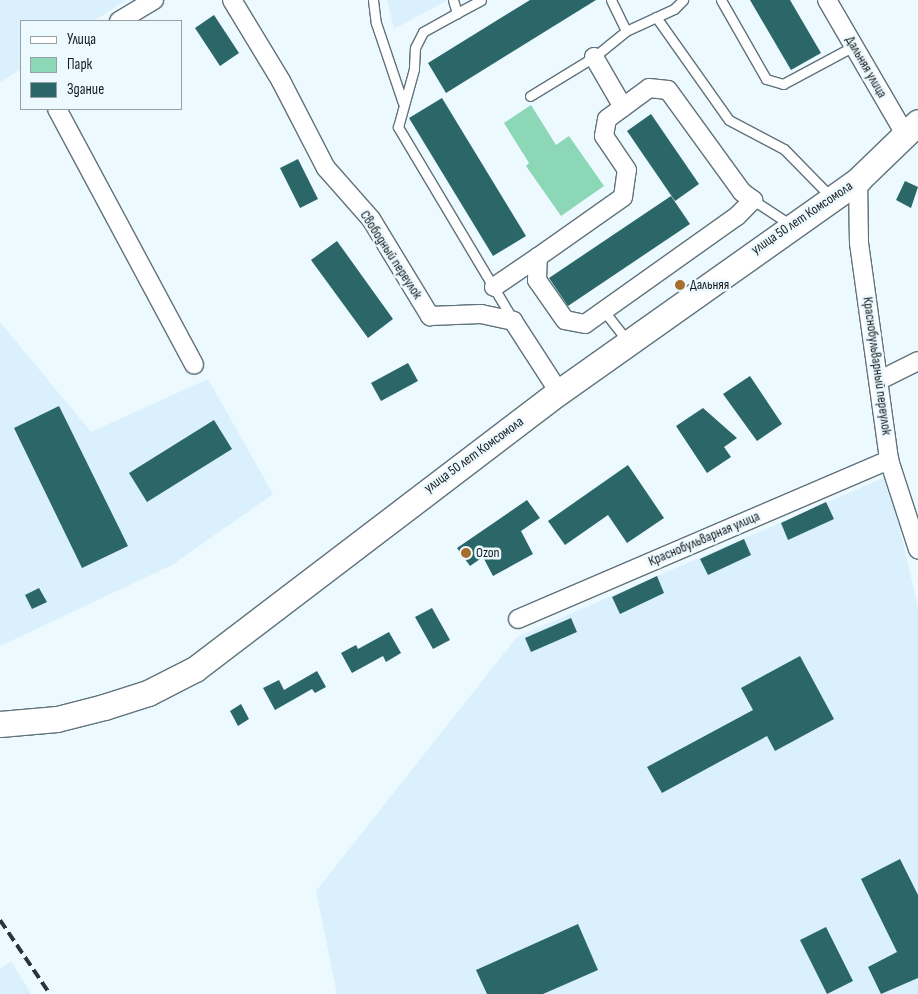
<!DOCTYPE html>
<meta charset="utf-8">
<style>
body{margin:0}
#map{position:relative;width:918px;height:994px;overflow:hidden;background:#ecf9ff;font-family:"Sofia Sans Condensed",sans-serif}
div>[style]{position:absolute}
.built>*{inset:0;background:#daf0fc}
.green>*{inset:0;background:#8cd8b6}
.building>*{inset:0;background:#2b6768}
.roads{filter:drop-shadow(1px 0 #61727b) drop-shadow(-1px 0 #61727b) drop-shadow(0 1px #61727b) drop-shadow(0 -1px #61727b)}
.lane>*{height:9px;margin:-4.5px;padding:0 4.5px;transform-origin:4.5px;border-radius:4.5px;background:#fff}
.street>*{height:18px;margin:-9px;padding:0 9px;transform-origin:9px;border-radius:9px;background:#fff}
.secondary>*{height:25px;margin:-12.5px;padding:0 12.5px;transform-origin:12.5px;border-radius:12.5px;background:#fff}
.rail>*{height:4px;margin-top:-2px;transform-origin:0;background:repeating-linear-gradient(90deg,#2b3336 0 10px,transparent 0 15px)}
.dots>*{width:14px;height:14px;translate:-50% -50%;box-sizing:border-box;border:2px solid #ecf9ff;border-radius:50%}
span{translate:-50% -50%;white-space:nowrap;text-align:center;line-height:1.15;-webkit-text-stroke:5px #ecf9ff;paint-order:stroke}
.street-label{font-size:14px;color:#141b1e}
.poi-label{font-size:14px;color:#141b1e}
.left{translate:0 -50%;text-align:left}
.legend{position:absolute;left:20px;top:20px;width:162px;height:90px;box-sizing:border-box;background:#ecf9ff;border:1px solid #96a0a5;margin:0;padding:6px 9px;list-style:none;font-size:15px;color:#141b1e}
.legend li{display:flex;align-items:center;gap:10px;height:25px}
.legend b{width:25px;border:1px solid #96a0a5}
</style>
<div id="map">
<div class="built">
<div style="clip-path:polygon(0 0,126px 0,94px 21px,21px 21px,21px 69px,0 83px)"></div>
<div style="clip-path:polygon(387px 0,448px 0,394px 29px)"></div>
<div style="clip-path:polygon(0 322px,91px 432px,208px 379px,273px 494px,172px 565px,0 646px)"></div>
<div style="clip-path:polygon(888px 476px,918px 608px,918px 994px,337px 994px,316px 891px,517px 637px)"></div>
<div style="clip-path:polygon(11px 961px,31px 994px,0 994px,0 969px)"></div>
</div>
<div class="green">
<div style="clip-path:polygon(531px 105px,556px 145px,569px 136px,604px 186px,561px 216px,526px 166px,529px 163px,504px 123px)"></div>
</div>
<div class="building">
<div style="clip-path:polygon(530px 0,596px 0,446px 93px,428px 63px)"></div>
<div style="clip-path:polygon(750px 0,790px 0,821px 53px,791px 70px)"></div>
<div style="clip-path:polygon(214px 15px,239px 53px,220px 66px,195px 28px)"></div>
<div style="clip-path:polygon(442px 98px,526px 236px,493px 256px,409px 118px)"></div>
<div style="clip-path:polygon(651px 114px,699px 184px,675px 201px,627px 131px)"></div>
<div style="clip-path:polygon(298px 159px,318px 199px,300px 208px,280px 168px)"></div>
<div style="clip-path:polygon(905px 181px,918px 187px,911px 208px,896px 200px)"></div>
<div style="clip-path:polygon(671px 196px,690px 224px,568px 306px,549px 278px)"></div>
<div style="clip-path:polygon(337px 241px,393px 319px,368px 338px,311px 260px)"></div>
<div style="clip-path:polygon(408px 363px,418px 381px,381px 401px,371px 383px)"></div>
<div style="clip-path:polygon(750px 376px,782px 424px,757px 441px,723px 394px)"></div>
<div style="clip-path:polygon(59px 406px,128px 546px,82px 568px,14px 428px)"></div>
<div style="clip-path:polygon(703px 408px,737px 438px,724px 447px,731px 457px,707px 473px,676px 426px)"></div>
<div style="clip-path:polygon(214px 420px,232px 449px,147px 502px,129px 473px)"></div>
<div style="clip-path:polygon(628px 465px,664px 518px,627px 543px,608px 515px,565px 545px,548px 521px)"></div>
<div style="clip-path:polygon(527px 500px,540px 518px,521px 531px,533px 554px,493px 576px,483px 557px,470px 566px,457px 548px)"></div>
<div style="clip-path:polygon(826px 502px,834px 519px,788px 540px,781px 523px)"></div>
<div style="clip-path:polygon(744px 539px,751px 555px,708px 575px,700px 559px)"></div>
<div style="clip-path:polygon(657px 576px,664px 593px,620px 614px,612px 597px)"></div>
<div style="clip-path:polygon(39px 588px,47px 602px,32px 609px,25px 595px)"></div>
<div style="clip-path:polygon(432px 608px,450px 640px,433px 649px,415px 617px)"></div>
<div style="clip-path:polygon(571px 618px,577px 632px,531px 652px,525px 638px)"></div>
<div style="clip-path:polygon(389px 632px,401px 653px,386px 662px,383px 656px,352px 673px,341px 653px,356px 645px,358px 649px)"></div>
<div style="clip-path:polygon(800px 656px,834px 719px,775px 751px,767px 736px,662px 793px,647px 767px,753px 710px,741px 688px)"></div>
<div style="clip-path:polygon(317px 671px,326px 687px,315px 693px,312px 689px,275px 710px,263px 688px,279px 680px,284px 690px)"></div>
<div style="clip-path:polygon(241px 704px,249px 719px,238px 726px,230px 711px)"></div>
<div style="clip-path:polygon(900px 859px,918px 895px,918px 978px,881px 994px,868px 967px,897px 952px,861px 879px)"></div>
<div style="clip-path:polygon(578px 924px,598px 970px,543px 994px,487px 994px,476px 970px)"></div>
<div style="clip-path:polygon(826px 927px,853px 981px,827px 994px,800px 940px)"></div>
</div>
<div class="roads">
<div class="lane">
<div style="left:373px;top:0;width:23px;rotate:83deg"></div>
<div style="left:376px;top:23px;width:84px;rotate:71.4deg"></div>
<div style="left:453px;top:0;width:14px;rotate:73deg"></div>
<div style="left:457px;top:13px;width:39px;rotate:151deg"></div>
<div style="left:423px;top:32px;width:18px;rotate:117deg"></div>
<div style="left:415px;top:48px;width:21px;rotate:93deg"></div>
<div style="left:414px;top:69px;width:60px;rotate:105.4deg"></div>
<div style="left:398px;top:127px;width:225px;rotate:59.2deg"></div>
<div style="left:611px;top:0;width:34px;rotate:64deg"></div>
<div style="left:721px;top:0;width:91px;rotate:60.3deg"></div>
<div style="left:766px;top:79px;width:18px;rotate:16deg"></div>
<div style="left:783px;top:84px;width:81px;rotate:-28.2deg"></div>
<div style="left:457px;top:13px;width:27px;rotate:-28deg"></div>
<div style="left:656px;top:17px;width:126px;rotate:54.7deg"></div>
<div style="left:729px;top:120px;width:62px;rotate:27.8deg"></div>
<div style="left:784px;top:149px;width:67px;rotate:45.6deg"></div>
<div style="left:530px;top:96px;width:75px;rotate:-31.4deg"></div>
<div style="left:594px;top:57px;width:41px;rotate:-39.1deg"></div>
<div style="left:626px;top:31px;width:53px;rotate:-24.6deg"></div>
<div style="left:674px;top:9px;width:13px;rotate:-45deg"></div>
<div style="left:753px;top:200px;width:45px;rotate:33.3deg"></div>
<div style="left:604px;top:311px;width:39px;rotate:52deg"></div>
</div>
<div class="street">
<div style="left:232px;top:0;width:95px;rotate:58.8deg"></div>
<div style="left:281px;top:81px;width:98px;rotate:62.7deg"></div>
<div style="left:326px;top:168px;width:68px;rotate:48.6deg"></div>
<div style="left:371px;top:219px;width:114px;rotate:58.7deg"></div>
<div style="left:430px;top:316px;width:51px;rotate:-2.2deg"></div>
<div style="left:481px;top:314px;width:33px;rotate:12deg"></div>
<div style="left:513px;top:321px;width:85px;rotate:57.1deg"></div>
<div style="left:827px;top:0;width:155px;rotate:59.8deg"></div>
<div style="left:119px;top:21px;width:41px;rotate:-31deg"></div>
<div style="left:594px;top:57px;width:58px;rotate:59.9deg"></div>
<div style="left:649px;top:88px;width:19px;rotate:6deg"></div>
<div style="left:668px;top:90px;width:126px;rotate:54deg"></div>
<div style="left:742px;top:192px;width:14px;rotate:36deg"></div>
<div style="left:753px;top:200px;width:23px;rotate:135deg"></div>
<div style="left:737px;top:216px;width:186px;rotate:144.6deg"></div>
<div style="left:585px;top:324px;width:20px;rotate:-169deg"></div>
<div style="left:565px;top:320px;width:49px;rotate:-125deg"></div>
<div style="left:537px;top:280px;width:23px;rotate:-88deg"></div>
<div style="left:538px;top:257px;width:104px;rotate:-35.2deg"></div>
<div style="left:623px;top:197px;width:27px;rotate:-82deg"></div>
<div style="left:627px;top:170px;width:41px;rotate:-124.1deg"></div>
<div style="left:604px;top:136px;width:17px;rotate:-80deg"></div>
<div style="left:607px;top:119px;width:52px;rotate:-36.4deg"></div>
<div style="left:57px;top:109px;width:290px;rotate:61.8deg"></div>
<div style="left:858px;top:180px;width:63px;rotate:89.1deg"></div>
<div style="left:859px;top:243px;width:219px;rotate:82.1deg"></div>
<div style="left:889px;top:460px;width:94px;rotate:72deg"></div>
<div style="left:494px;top:287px;width:53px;rotate:-34.3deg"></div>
<div style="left:880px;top:380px;width:42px;rotate:-26.6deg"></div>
<div style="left:518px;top:619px;width:404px;rotate:-23.2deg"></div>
</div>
<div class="secondary">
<div style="left:0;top:724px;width:57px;rotate:-5deg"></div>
<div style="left:57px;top:719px;width:49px;rotate:-14.3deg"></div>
<div style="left:104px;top:707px;width:46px;rotate:-17.7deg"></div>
<div style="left:148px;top:693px;width:53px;rotate:-27.1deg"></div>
<div style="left:195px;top:669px;width:457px;rotate:-37.3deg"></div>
<div style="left:559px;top:392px;width:367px;rotate:-35.3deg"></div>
<div style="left:858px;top:180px;width:83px;rotate:-44deg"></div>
</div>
</div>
<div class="rail">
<div style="left:0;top:920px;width:89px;rotate:56deg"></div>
</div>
<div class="dots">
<div style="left:680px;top:285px;background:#a76f2c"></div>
<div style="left:466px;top:553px;background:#a76f2c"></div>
</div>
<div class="street-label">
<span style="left:866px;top:67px;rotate:60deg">Дальняя улица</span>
<span style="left:802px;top:218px;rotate:-34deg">улица 50 лет Комсомола</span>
<span style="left:391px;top:255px;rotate:57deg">Свободный переулок</span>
<span style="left:877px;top:366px;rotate:82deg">Краснобульварный переулок</span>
<span style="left:474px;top:455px;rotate:-36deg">улица 50 лет Комсомола</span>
<span style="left:704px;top:539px;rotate:-23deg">Краснобульварная улица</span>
</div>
<div class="poi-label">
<span class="left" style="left:690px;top:285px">Дальняя</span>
<span class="left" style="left:476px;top:553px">Ozon</span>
</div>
<ul class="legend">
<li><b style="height:6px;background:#fff"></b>Улица</li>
<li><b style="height:14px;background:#8cd8b6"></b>Парк</li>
<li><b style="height:14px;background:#2b6768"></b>Здание</li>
</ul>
</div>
